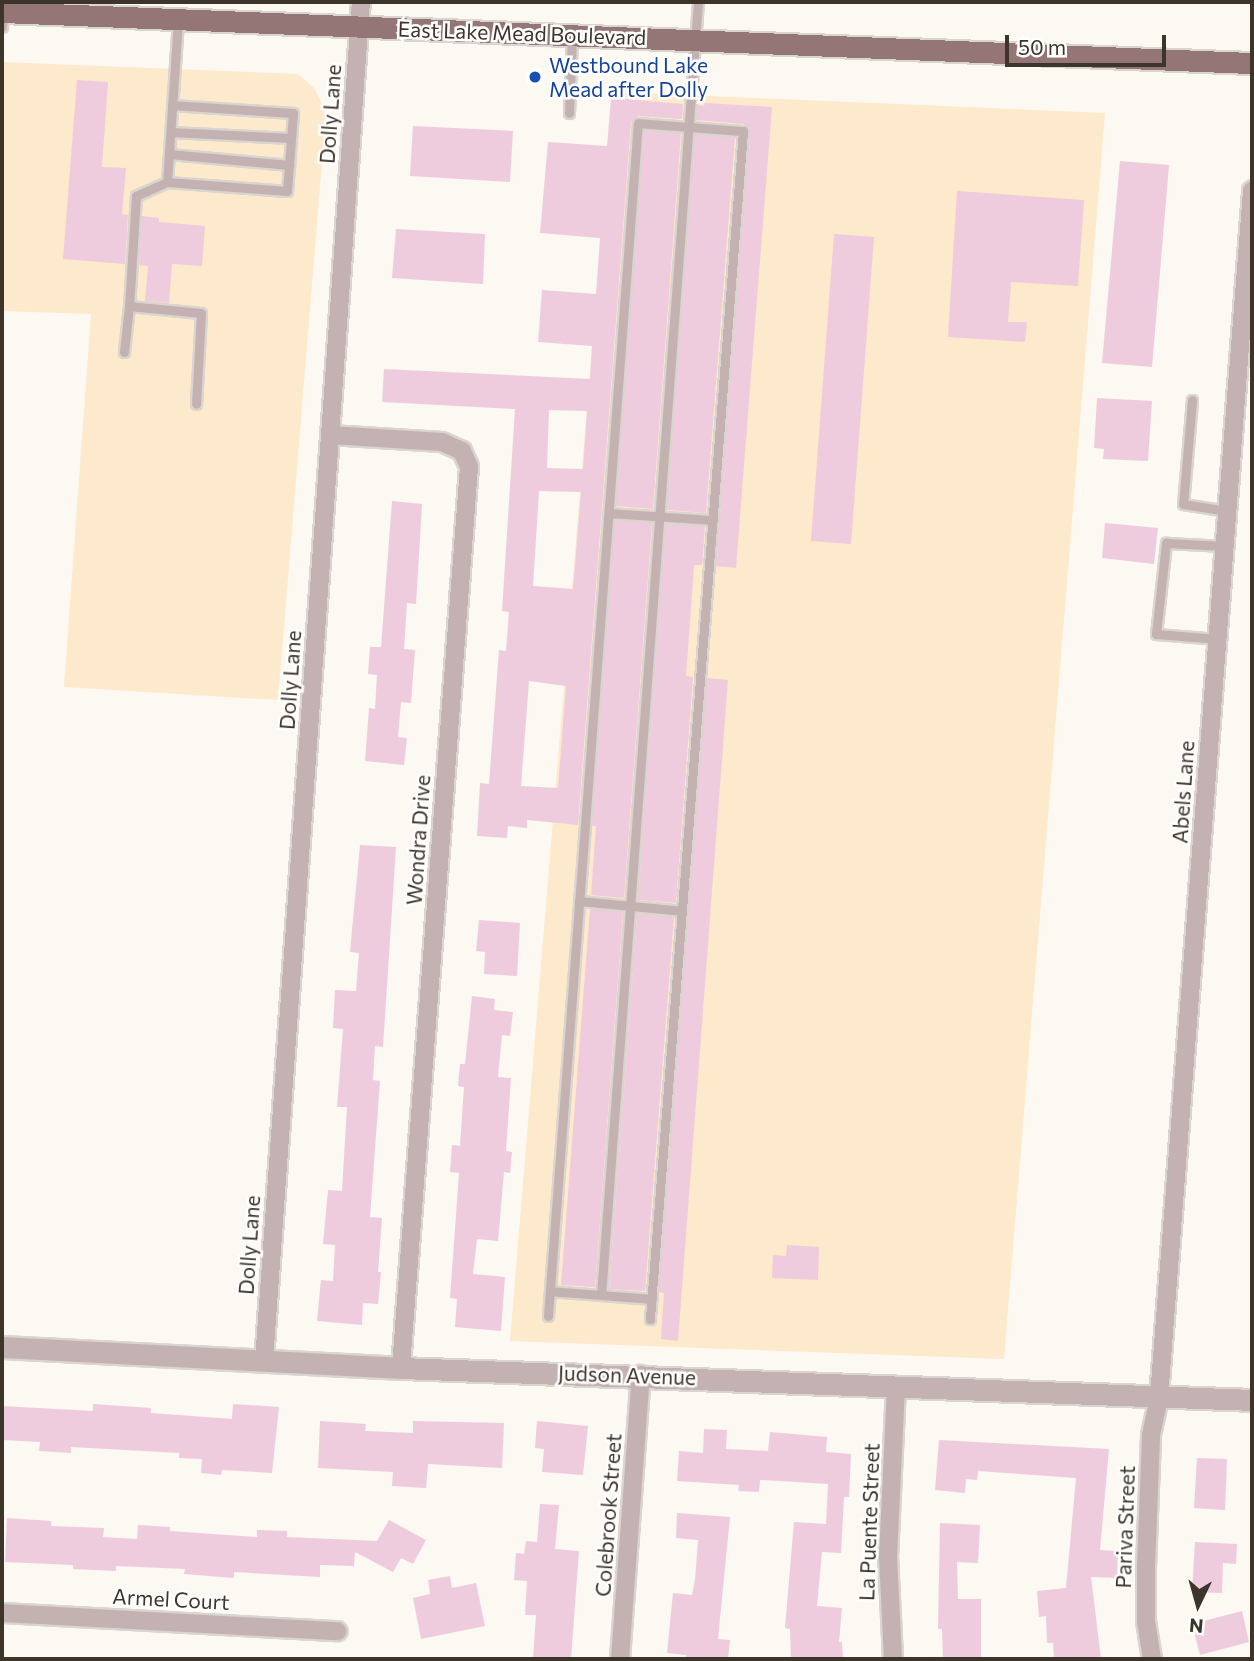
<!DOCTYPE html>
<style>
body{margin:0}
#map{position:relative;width:1254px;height:1661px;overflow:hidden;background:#fcf8f2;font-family:Commissioner,sans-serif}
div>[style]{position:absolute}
.built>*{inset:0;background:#fde9cb}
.building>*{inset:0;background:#efcbde}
.roads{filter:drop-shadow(2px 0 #dad5ce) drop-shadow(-2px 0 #dad5ce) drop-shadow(0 2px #dad5ce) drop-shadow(0 -2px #dad5ce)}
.service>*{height:9px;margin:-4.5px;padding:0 4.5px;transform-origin:4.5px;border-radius:4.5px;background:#c4b1b1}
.minor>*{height:18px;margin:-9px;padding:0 9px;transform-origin:9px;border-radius:9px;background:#c4b1b1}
.tertiary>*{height:21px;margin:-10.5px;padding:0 10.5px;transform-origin:10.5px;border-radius:10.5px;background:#c4b1b1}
.primary>*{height:21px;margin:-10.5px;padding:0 10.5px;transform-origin:10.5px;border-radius:10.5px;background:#957676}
.dots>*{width:19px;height:19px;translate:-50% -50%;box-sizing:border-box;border:4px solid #fff;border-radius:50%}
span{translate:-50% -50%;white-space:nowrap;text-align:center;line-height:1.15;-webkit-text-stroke:5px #fff;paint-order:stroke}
.street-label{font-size:21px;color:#3d3529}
.transit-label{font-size:21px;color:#164399}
.left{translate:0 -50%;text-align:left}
.frame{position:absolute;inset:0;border:4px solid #3d3529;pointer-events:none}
.north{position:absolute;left:1163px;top:1570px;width:70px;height:70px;-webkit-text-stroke:5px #fff;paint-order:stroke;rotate:185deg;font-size:19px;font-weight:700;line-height:28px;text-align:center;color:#3d3529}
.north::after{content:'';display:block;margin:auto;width:24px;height:32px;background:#3d3529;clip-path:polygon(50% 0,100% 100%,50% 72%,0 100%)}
.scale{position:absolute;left:1005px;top:35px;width:161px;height:32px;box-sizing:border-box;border:4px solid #3d3529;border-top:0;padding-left:9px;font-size:21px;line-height:24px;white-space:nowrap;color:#3d3529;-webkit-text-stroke:5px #fff;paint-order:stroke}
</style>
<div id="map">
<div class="built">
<div style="clip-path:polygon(2px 62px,298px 74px,315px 89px,326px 113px,278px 700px,64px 687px,91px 314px,2px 311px)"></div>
<div style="clip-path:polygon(613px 92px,1105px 113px,1004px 1359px,510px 1341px)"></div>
</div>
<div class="building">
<div style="clip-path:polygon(77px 80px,108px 82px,102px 167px,126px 168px,122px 214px,128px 215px,125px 264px,63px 259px)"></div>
<div style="clip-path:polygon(evenodd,611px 98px,683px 104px,682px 119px,638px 116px,631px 122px,578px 825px,527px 820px,527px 828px,508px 826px,507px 838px,477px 836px,480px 783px,489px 784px,499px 650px,506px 651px,509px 612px,502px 611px,515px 409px,382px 402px,384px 369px,590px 379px,592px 346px,538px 342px,542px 290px,596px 294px,600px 238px,540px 233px,548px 142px,607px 146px,611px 98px,549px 410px,587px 411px,583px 469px,547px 468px,549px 410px,611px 98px,539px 491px,581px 492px,573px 589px,533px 586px,539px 491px,611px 98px,529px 681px,566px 686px,558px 788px,521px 786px,529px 681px)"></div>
<div style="clip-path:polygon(705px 103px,772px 107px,736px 568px,716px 566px,750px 131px,744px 124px,696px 120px,697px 105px,704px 106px)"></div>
<div style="clip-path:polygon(413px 126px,513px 131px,510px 182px,410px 176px)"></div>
<div style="clip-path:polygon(644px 131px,681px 133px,653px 509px,616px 506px)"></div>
<div style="clip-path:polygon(695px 134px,735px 137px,706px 513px,667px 510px)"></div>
<div style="clip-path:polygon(1120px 161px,1169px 165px,1152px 367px,1102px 363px)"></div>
<div style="clip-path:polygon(957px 191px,1084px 200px,1078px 286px,1011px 282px,1008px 322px,1027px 322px,1025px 342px,948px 337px)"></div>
<div style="clip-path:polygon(142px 216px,159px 218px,159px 222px,205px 226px,202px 266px,172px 264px,169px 303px,145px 301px,148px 266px,139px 265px)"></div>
<div style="clip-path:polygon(396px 229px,485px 234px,483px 284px,392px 278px)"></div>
<div style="clip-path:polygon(834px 234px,874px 237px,851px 544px,811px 541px)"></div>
<div style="clip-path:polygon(1097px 398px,1152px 401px,1148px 461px,1103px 459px,1104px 449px,1094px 448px)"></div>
<div style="clip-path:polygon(392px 501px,422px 504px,416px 604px,407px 603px,404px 649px,415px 650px,411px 703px,401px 702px,398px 737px,407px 738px,404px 765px,365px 761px,369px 708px,375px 709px,377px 675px,368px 674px,370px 647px,381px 647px)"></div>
<div style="clip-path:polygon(615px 520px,652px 523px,624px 898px,591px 895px,596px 826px,592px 826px)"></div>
<div style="clip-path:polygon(1105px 523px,1158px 528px,1154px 564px,1102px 558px)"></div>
<div style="clip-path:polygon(666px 524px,705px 526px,702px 565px,694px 565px,686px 676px,693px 677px,676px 903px,638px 900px)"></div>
<div style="clip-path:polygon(707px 678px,728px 680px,678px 1341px,661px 1339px,664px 1293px,659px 1292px)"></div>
<div style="clip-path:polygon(360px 845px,396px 847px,383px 1047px,375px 1046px,373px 1080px,380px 1081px,370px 1217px,382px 1218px,378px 1272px,381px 1272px,378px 1304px,363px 1303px,362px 1325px,317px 1321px,321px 1280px,333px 1281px,335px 1245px,323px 1244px,328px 1190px,342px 1191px,347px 1107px,337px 1107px,343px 1029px,333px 1028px,335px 990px,356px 991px,359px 953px,350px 952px)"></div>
<div style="clip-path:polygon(590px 909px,623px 912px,595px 1287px,561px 1285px)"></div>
<div style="clip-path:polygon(637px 914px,674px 917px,645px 1291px,609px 1289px)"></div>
<div style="clip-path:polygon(479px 920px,520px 923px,517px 976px,484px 974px,485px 952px,476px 951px)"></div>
<div style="clip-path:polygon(472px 996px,495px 999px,494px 1010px,513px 1012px,510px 1036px,502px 1035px,498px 1077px,511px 1078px,506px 1151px,512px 1152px,510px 1173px,504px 1172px,498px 1241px,477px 1239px,473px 1274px,505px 1277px,501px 1331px,455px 1327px,457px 1299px,450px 1298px,459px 1173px,450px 1172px,452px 1145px,460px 1146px,464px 1087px,458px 1086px,460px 1064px,465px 1064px)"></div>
<div style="clip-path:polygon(787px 1245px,819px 1247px,818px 1280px,772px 1278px,773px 1255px,786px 1256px)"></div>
<div style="clip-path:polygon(93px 1404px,151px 1408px,151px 1413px,232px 1419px,233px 1404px,279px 1407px,272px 1473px,222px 1470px,221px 1475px,201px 1473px,202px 1459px,179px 1458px,179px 1453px,71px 1447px,71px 1453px,39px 1451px,40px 1442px,2px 1440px,2px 1406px,93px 1411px)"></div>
<div style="clip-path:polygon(320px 1421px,366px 1424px,365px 1431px,413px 1433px,413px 1421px,504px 1423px,502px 1468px,428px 1464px,426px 1488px,392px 1486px,393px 1472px,318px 1468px)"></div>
<div style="clip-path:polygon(537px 1421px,588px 1426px,583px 1475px,542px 1472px,544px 1449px,535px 1448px)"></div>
<div style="clip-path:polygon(704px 1429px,727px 1430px,726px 1449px,768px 1451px,770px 1432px,827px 1437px,826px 1452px,851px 1454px,849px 1497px,844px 1497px,841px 1553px,822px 1552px,817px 1606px,842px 1608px,839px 1642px,842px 1642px,843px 1659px,791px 1659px,790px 1629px,785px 1628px,794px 1522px,826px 1524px,828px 1484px,760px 1480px,759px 1492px,738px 1491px,739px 1485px,677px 1481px,679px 1451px,703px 1453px)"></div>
<div style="clip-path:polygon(939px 1440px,1109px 1449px,1100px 1550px,1118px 1551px,1117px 1578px,1091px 1577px,1101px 1659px,1054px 1659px,1053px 1643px,1047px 1643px,1046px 1616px,1039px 1617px,1037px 1591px,1066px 1588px,1076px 1478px,978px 1471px,977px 1480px,966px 1479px,965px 1493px,935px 1490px)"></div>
<div style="clip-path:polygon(1197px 1458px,1227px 1459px,1225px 1510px,1194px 1508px)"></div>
<div style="clip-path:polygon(540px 1504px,559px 1505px,555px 1549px,579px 1551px,571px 1659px,533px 1659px,536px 1615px,525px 1615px,527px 1581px,514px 1580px,516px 1553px,524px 1554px,526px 1541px,537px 1542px)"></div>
<div style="clip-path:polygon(677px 1513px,730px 1517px,718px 1639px,730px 1640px,728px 1659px,686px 1659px,686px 1655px,667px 1653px,673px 1593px,692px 1595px,695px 1579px,698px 1540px,676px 1538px)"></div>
<div style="clip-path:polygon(7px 1518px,51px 1521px,51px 1526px,104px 1528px,103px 1537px,137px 1539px,138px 1525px,170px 1527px,170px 1531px,257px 1537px,257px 1530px,287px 1531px,287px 1537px,377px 1541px,389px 1520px,426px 1540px,413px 1564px,401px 1558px,393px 1572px,355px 1552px,354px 1566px,320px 1565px,320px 1577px,234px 1572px,234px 1578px,184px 1574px,185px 1569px,116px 1566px,116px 1571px,73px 1569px,73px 1565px,5px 1562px)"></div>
<div style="clip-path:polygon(940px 1523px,980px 1525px,978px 1563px,957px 1562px,958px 1599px,981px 1599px,981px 1659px,943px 1659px,942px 1629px,938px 1629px)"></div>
<div style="clip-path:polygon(1195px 1542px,1237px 1544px,1236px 1564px,1223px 1563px,1222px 1593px,1192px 1592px)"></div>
<div style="clip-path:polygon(450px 1576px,452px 1588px,476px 1583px,485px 1626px,421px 1639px,413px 1598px,430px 1594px,428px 1580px)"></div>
<div style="clip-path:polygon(1242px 1611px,1249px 1642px,1200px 1655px,1192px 1624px)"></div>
</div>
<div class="roads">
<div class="service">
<div style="left:2px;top:27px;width:15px;rotate:-86deg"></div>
<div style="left:172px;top:105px;width:121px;rotate:3.8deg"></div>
<div style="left:293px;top:113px;width:78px;rotate:94.4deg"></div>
<div style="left:287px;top:191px;width:120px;rotate:-175.7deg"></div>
<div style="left:167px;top:182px;width:163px;rotate:-86.1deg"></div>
<div style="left:569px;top:113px;width:78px;rotate:-87.8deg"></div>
<div style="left:171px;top:132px;width:120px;rotate:2.9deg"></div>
<div style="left:169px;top:154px;width:121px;rotate:5.2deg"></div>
<div style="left:167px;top:182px;width:34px;rotate:156deg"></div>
<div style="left:136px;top:196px;width:110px;rotate:93.6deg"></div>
<div style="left:129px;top:306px;width:72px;rotate:5.6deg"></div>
<div style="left:201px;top:313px;width:91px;rotate:93.1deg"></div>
<div style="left:124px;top:352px;width:46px;rotate:-83.8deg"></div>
<div style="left:1192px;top:400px;width:104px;rotate:94.9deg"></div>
<div style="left:1183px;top:504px;width:45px;rotate:9deg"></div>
<div style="left:609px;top:513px;width:104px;rotate:3.9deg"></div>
<div style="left:1218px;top:639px;width:62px;rotate:-175.4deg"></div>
<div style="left:1156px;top:634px;width:92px;rotate:-83.7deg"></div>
<div style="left:1166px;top:543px;width:59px;rotate:2.9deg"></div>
<div style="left:579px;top:901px;width:103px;rotate:5.5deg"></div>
<div style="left:550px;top:1291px;width:102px;rotate:4.5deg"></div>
<div style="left:601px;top:1295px;width:1297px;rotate:-85.71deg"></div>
<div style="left:548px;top:1316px;width:1196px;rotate:-85.69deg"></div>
<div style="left:638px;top:123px;width:105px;rotate:4.4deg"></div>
<div style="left:743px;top:131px;width:1192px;rotate:94.48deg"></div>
</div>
<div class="minor">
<div style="left:330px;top:435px;width:112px;rotate:3.6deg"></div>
<div style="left:442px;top:442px;width:22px;rotate:24deg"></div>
<div style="left:462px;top:451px;width:17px;rotate:66deg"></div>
<div style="left:469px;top:467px;width:904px;rotate:94.32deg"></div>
<div style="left:264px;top:1361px;width:1362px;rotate:-85.92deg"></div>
<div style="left:2px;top:1613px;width:336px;rotate:3.1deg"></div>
<div style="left:620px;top:1659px;width:285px;rotate:-85.8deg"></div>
<div style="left:893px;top:1659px;width:102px;rotate:-92.8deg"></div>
<div style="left:888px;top:1557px;width:171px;rotate:-87.3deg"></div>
<div style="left:1152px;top:1659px;width:37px;rotate:-99deg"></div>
<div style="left:1146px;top:1622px;width:55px;rotate:-90deg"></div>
<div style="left:1146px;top:1567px;width:132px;rotate:-87.8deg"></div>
<div style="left:1151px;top:1435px;width:39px;rotate:-78deg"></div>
<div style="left:1159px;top:1397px;width:1210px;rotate:-85.59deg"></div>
</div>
<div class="tertiary">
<div style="left:2px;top:1347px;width:400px;rotate:3deg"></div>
<div style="left:401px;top:1368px;width:852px;rotate:2.15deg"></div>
</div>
<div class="primary">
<div style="left:2px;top:12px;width:1251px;rotate:2.34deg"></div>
</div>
</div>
<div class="dots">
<div style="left:535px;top:77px;background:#1a4fb4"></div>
</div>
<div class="street-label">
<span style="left:522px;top:33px;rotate:2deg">East Lake Mead Boulevard</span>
<span style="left:330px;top:114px;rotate:-86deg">Dolly Lane</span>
<span style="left:290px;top:680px;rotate:-86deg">Dolly Lane</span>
<span style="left:1183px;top:792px;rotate:-86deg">Abels Lane</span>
<span style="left:418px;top:840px;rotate:-86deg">Wondra Drive</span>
<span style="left:249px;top:1245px;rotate:-86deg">Dolly Lane</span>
<span style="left:627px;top:1375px;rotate:2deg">Judson Avenue</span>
<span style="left:608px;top:1515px;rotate:-86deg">Colebrook Street</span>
<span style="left:869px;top:1522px;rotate:-88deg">La Puente Street</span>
<span style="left:1125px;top:1527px;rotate:-88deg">Pariva Street</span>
<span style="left:171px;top:1599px;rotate:3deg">Armel Court</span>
</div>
<div class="transit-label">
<span class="left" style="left:549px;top:77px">Westbound Lake<br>Mead after Dolly</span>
</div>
<div class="frame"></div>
<div class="north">N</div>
<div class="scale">50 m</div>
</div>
